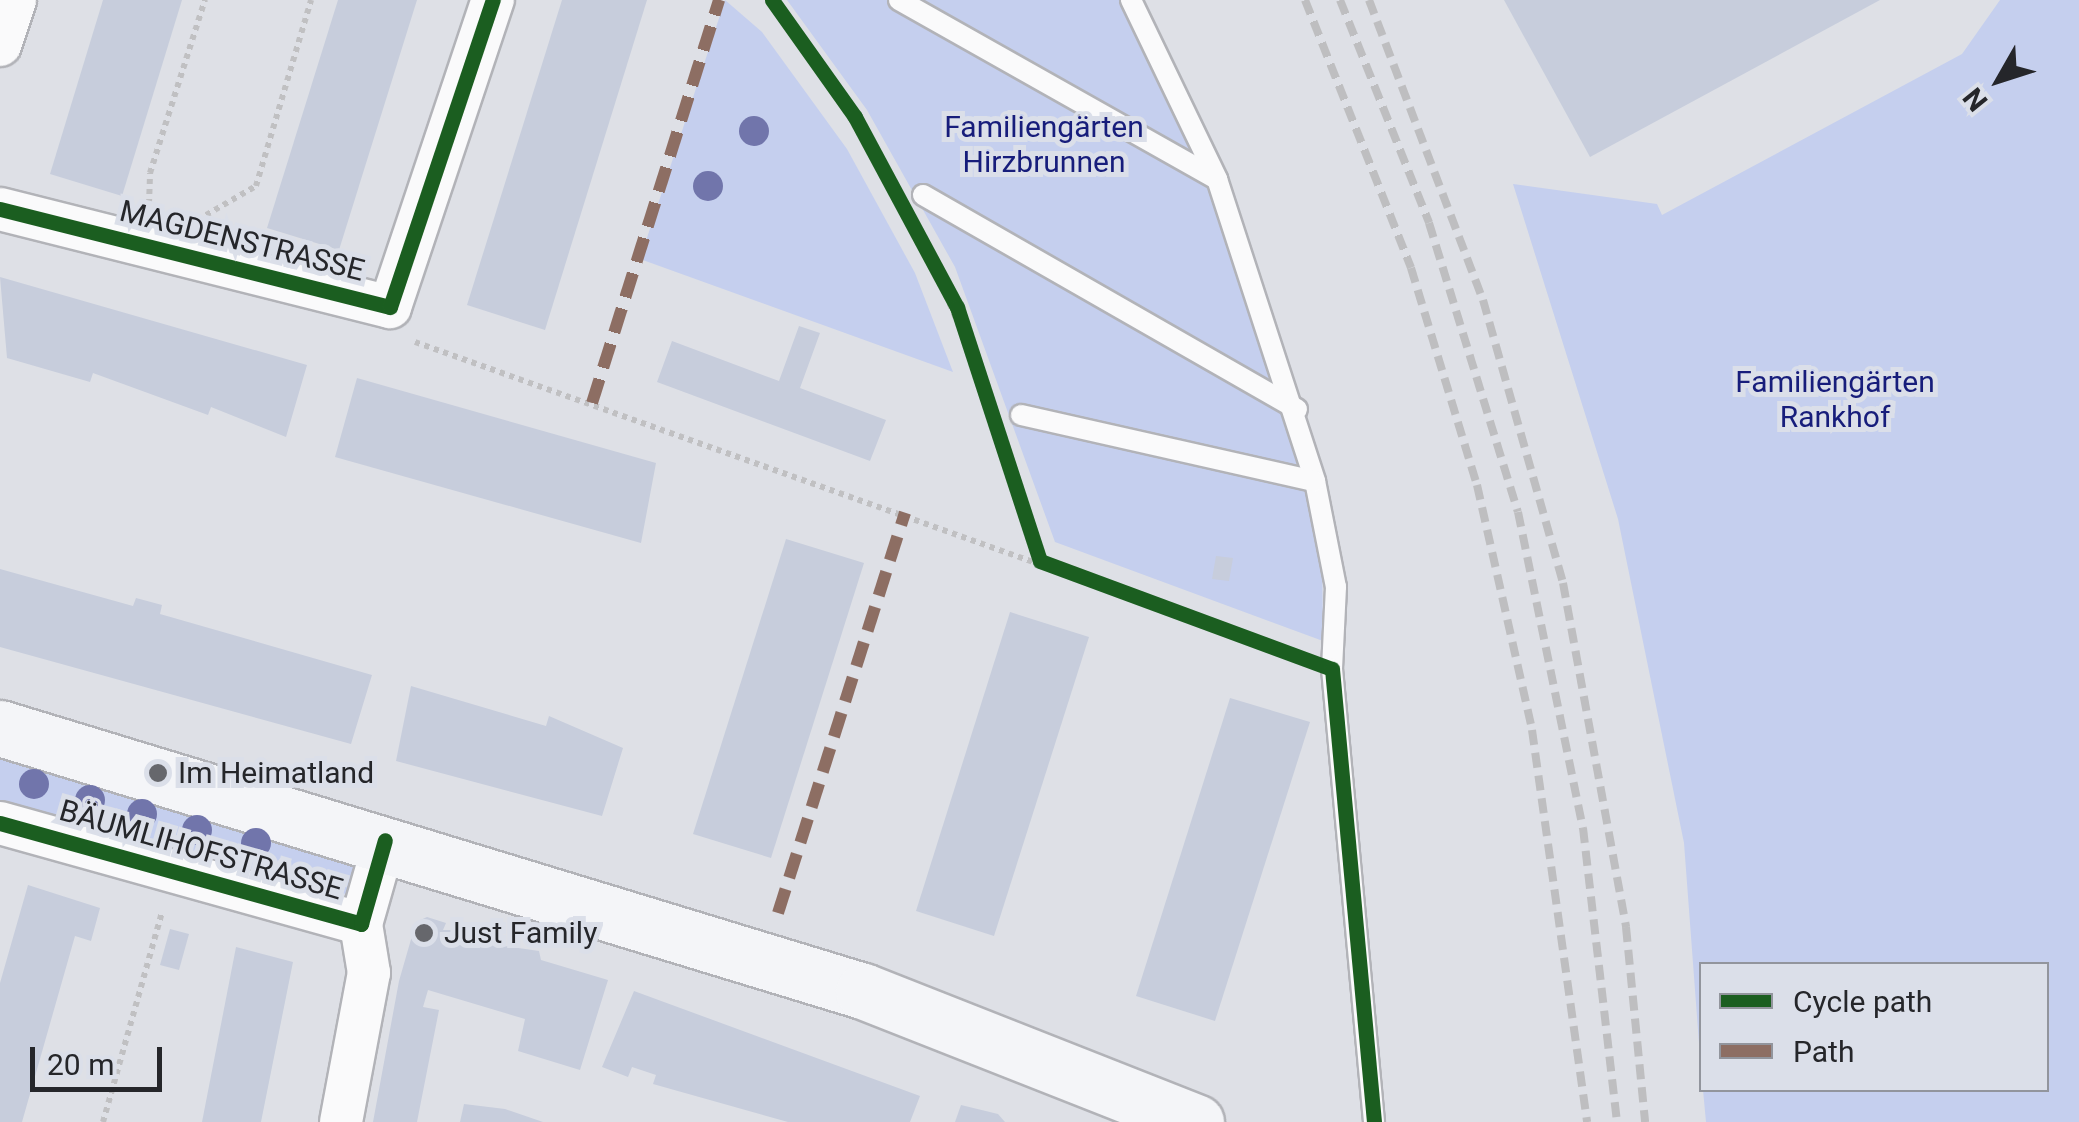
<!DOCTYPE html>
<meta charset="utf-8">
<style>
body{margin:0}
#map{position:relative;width:2079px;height:1122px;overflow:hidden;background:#dee0e6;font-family:Roboto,sans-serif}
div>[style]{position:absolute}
.green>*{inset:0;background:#c5cfee}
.building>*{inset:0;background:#c7cddc}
.path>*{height:6px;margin-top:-3px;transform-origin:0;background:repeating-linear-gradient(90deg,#c0c0c2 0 5px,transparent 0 10px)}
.roads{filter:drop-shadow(2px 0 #b2b3b8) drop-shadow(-2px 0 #b2b3b8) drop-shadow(0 2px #b2b3b8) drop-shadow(0 -2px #b2b3b8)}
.lane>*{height:20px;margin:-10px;padding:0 10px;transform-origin:10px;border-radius:10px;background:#fafafb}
.street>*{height:42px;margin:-21px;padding:0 21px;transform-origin:21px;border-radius:21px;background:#fafafb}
.secondary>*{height:55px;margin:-27.5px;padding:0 27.5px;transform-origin:27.5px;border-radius:27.5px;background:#f4f5f8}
.rail>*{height:8px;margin-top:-4px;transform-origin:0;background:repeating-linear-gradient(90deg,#bebec0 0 15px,transparent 0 23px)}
.quiet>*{height:12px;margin-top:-6px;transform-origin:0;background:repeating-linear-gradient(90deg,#8d6e63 0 25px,transparent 0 37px)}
.cycleway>*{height:15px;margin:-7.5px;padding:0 7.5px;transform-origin:7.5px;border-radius:7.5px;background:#1b5e20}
.trees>*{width:30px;height:30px;margin:-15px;border-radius:50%;background:#7175ab}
.dots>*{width:28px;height:28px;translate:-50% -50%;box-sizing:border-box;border:5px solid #dbdfe9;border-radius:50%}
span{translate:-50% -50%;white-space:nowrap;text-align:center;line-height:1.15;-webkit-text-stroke:10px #dbdfe9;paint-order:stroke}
.park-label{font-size:30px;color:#171d7b}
.street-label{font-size:30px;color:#25262a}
.poi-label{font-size:30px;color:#25262a}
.left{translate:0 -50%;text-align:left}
.legend{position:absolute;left:1699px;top:962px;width:350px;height:130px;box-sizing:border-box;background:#dbdfe9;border:2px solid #92959d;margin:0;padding:12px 18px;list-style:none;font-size:30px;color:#25262a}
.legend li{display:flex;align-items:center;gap:20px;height:50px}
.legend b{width:50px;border:2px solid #92959d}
.north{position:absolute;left:1949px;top:30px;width:100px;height:100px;-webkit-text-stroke:8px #dbdfe9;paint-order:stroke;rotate:231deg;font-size:28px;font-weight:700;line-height:40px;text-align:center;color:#25262a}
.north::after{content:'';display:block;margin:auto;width:35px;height:45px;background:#25262a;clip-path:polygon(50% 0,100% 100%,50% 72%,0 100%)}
.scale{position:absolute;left:30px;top:1047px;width:132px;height:45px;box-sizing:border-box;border:5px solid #25262a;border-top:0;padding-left:12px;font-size:30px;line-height:35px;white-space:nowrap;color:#25262a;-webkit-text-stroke:8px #dbdfe9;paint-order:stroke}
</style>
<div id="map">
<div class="green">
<div style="clip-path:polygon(725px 0,762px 32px,847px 149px,915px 273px,953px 372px,640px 259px)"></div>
<div style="clip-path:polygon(787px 0,1125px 0,1212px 188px,1310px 490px,1322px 546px,1323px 641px,1055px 542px,955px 267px,867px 110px)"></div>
<div style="clip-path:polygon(2000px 0,2079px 0,2079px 1122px,1706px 1122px,1703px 1090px,2046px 1090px,2046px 964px,1702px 964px,1701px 1070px,1684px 843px,1618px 519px,1513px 184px,1657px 204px,1662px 215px,1962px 54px)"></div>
<div style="clip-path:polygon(0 728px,385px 840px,361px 924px,0 823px)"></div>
</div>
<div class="building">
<div style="clip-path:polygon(103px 0,182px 0,122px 196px,50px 174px)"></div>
<div style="clip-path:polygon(338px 0,417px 0,339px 250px,267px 228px)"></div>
<div style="clip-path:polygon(562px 0,647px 0,545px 330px,467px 305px)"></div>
<div style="clip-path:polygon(1504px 0,1880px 0,1590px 157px)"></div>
<div style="clip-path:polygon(0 277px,307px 365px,286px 437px,211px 407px,208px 415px,93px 373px,90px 382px,7px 358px)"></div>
<div style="clip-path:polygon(799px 326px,820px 333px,800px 388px,886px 420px,870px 461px,657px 382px,672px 341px,779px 381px)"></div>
<div style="clip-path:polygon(357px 378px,656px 463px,641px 543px,335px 457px)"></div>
<div style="clip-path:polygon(786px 539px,864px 563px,771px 858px,693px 834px)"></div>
<div style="clip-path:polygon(1216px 556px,1233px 558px,1229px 581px,1212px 579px)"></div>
<div style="clip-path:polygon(0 569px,133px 606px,136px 598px,162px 605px,160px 614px,372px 675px,351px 744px,0 647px)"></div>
<div style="clip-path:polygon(1010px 612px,1089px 637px,994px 936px,916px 911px)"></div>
<div style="clip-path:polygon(411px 686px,546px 726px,549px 716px,623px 748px,602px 816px,396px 761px)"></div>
<div style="clip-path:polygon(1230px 698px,1310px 722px,1215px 1021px,1136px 996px)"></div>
<div style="clip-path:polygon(28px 885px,100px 908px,91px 941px,75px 936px,22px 1122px,0 1122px,0 983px)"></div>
<div style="clip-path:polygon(427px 917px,446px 923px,443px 930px,472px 930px,485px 943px,539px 951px,541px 960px,608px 980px,580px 1070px,518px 1051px,525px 1019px,428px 990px,423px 1007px,439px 1010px,417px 1122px,373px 1122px,399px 981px,416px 922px)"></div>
<div style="clip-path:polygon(170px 929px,189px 934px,179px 970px,160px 965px)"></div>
<div style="clip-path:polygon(236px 947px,293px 962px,261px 1122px,202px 1122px)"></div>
<div style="clip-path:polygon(634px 991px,920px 1096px,910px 1122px,788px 1122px,653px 1084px,656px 1075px,632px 1067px,628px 1077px,602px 1067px)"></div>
<div style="clip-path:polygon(464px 1104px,505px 1109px,543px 1122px,460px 1122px)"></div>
<div style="clip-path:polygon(961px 1105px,998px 1114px,1005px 1122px,955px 1122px)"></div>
</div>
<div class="path">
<div style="left:772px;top:0;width:219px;rotate:56.5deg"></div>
<div style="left:149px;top:204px;width:31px;rotate:-88deg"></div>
<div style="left:150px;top:173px;width:182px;rotate:-72.4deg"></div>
<div style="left:206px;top:215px;width:58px;rotate:-30.1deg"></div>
<div style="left:256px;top:186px;width:194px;rotate:-73.5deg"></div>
<div style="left:918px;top:230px;width:187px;rotate:66.7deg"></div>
<div style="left:415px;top:342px;width:943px;rotate:19.59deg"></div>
<div style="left:1006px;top:442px;width:123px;rotate:74.4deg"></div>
<div style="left:103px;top:1122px;width:218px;rotate:-74.3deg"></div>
</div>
<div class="roads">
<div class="lane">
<div style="left:899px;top:0;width:365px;rotate:29.4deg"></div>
<div style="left:1131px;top:0;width:199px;rotate:64.3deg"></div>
<div style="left:1217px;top:179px;width:318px;rotate:72deg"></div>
<div style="left:1315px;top:481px;width:108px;rotate:78.8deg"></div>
<div style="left:1336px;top:587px;width:82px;rotate:92.8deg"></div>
<div style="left:1332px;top:669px;width:455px;rotate:84.7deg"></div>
<div style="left:923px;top:195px;width:431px;rotate:29.8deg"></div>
<div style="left:1021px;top:415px;width:301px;rotate:12.7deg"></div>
</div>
<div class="street">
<div style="left:0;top:45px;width:47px;rotate:-71.6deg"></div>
<div style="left:0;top:209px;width:402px;rotate:14.1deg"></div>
<div style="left:390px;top:307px;width:324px;rotate:-71.5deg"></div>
<div style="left:0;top:823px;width:375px;rotate:15.6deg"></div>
<div style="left:361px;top:924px;width:87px;rotate:-74.1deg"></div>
<div style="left:341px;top:1122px;width:152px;rotate:-79.4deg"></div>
<div style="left:369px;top:973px;width:50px;rotate:-99.3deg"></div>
</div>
<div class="secondary">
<div style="left:0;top:728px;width:902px;rotate:16.95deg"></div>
<div style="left:863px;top:991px;width:358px;rotate:21.5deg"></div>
</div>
</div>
<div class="rail">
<div style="left:1305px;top:0;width:288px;rotate:68.4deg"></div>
<div style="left:1411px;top:268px;width:227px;rotate:73.1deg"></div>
<div style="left:1477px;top:485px;width:251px;rotate:77.3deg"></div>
<div style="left:1532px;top:730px;width:396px;rotate:82deg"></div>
<div style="left:1340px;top:0;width:240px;rotate:68.2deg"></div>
<div style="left:1429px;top:223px;width:302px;rotate:72.9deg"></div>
<div style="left:1518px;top:512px;width:323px;rotate:78.4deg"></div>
<div style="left:1583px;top:828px;width:296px;rotate:83.4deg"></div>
<div style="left:1369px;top:0;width:321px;rotate:69.2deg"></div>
<div style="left:1483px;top:300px;width:294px;rotate:74.2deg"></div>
<div style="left:1563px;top:583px;width:350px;rotate:79.6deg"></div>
<div style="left:1626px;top:927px;width:196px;rotate:84.4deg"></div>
</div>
<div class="quiet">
<div style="left:592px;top:403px;width:423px;rotate:-72.5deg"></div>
<div style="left:778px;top:913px;width:420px;rotate:-72.4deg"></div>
</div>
<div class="cycleway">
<div style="left:772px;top:0;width:143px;rotate:54.6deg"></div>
<div style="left:855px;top:117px;width:216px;rotate:61.8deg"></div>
<div style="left:957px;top:307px;width:267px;rotate:71.9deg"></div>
<div style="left:1040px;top:561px;width:311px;rotate:20.3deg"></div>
<div style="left:1332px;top:669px;width:455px;rotate:84.7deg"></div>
<div style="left:0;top:209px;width:402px;rotate:14.1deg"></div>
<div style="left:390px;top:307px;width:324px;rotate:-71.5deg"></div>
<div style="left:0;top:823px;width:375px;rotate:15.6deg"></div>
<div style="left:361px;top:924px;width:87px;rotate:-74.1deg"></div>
</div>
<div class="trees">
<div style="left:754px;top:131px"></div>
<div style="left:708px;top:186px"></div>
<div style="left:34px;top:784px"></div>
<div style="left:90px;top:800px"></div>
<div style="left:142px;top:814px"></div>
<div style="left:197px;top:830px"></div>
<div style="left:256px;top:843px"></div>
</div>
<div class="dots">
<div style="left:158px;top:773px;background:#66676c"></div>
<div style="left:424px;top:933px;background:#66676c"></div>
</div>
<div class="park-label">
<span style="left:1044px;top:144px">Familiengärten<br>Hirzbrunnen</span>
<span style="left:1835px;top:399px">Familiengärten<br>Rankhof</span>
</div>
<div class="street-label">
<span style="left:242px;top:241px;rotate:14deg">MAGDENSTRASSE</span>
<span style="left:201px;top:850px;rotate:16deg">BÄUMLIHOFSTRASSE</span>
</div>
<div class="poi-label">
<span class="left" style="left:178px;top:773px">Im Heimatland</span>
<span class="left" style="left:444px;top:933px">Just Family</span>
</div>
<ul class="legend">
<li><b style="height:12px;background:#1b5e20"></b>Cycle path</li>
<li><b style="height:12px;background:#8d6e63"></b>Path</li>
</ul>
<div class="north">N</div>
<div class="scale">20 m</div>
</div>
